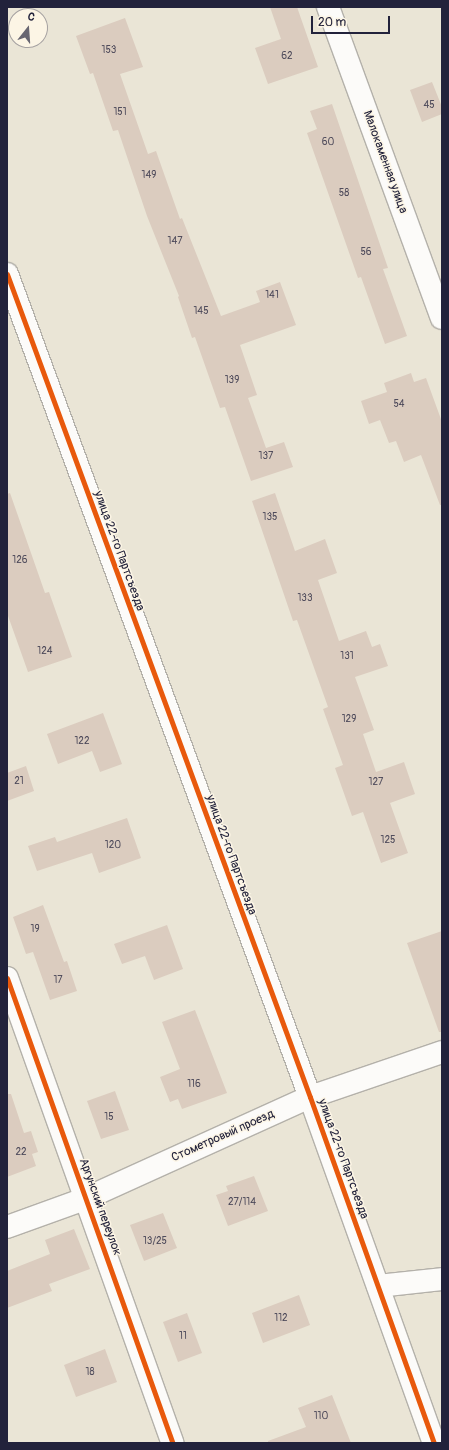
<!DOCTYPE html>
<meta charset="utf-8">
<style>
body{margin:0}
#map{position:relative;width:449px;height:1450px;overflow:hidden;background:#eae5d6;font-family:Pangolin,sans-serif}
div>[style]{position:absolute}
.building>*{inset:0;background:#dbccbf}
.roads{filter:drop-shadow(1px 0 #b4b1aa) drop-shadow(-1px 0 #b4b1aa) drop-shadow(0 1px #b4b1aa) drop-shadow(0 -1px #b4b1aa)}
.minor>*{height:22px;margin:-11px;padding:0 11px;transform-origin:11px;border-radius:11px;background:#fcfbf9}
.cycleway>*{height:5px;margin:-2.5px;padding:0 2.5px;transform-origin:2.5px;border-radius:2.5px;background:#e8590c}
span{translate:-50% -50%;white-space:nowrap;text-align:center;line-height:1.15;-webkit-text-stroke:3px #fcf5e5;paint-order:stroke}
.number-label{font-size:10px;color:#504c5c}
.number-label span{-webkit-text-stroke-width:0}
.street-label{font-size:12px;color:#22223b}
.frame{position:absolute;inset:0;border:8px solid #22223b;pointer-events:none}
.north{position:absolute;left:8px;top:8px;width:40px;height:40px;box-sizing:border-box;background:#fcf5e5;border:1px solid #a5a1a1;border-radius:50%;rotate:17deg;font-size:11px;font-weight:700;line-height:16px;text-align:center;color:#22223b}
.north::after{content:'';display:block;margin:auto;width:14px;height:18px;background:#686671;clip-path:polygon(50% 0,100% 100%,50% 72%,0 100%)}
.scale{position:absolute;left:311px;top:16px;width:79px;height:18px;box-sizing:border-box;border:2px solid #22223b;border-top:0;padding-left:5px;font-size:12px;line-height:14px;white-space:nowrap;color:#22223b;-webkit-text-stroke:3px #fcf5e5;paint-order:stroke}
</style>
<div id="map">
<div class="building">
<div style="clip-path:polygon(270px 7px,297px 7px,318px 67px,268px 84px,255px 48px,281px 39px)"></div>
<div style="clip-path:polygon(125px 18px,143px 67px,120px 74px,148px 154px,156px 151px,180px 219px,182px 218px,221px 316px,260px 302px,256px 291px,280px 282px,296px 325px,240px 345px,257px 395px,248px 398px,266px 448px,284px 442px,293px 467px,251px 481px,225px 407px,220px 408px,195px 337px,192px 338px,178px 297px,179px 296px,147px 216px,118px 130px,113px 131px,93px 73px,90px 74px,76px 36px)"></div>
<div style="clip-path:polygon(432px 82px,442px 107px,442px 114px,422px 122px,410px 90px)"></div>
<div style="clip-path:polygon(332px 104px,388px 268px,383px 269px,407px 336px,385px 344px,361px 277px,358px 278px,307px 133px,317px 129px,310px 111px)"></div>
<div style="clip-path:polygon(411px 373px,414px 382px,426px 378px,442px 422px,442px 505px,440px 505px,421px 455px,404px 462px,396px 441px,389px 443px,380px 420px,369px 424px,361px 401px,387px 392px,384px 383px)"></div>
<div style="clip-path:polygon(10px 493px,45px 593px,49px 592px,72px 657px,28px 672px,7px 613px,7px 494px)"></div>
<div style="clip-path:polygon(275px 493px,295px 551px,325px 539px,337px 573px,318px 580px,339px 641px,366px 631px,372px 647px,380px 644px,388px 666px,355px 677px,374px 730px,363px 734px,376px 772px,404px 762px,415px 794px,390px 803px,408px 853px,381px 863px,363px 812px,352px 816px,335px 768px,343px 765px,323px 709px,328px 707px,297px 620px,293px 621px,252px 501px)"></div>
<div style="clip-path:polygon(103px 713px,122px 764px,100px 772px,92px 751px,58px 764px,47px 734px)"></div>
<div style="clip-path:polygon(26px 766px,34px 791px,7px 801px,7px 773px)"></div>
<div style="clip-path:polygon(127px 818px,141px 858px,99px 873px,92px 853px,37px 871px,28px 846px,55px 837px,57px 842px)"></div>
<div style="clip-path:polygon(43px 905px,64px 962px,67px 961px,77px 991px,50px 1000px,33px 952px,26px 954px,13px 917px)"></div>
<div style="clip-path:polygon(167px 925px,183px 969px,154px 980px,145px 956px,122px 964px,114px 944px)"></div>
<div style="clip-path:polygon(442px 931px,442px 1032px,439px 1032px,407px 943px)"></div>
<div style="clip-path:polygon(195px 1010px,227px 1093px,182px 1109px,178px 1099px,170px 1102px,160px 1077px,180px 1069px,162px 1022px)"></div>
<div style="clip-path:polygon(115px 1091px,129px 1130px,101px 1139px,87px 1101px)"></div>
<div style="clip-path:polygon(7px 1094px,11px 1094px,24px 1133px,31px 1131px,38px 1152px,32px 1154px,36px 1166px,7px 1177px)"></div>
<div style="clip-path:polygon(254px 1176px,268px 1211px,228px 1226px,216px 1195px,228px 1191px,226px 1186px)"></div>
<div style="clip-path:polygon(163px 1213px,177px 1248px,144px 1261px,130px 1225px)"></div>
<div style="clip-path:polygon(74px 1229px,90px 1269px,49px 1284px,52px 1291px,7px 1308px,7px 1271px,50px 1254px,45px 1240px)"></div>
<div style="clip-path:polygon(299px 1295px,310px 1325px,263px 1343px,252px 1313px)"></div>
<div style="clip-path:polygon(187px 1313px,202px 1353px,178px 1362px,163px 1322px)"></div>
<div style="clip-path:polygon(105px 1349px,117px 1382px,76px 1397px,64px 1365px)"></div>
<div style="clip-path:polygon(332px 1395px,351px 1443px,268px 1443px,268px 1441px,306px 1427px,298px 1408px)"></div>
</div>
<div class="roads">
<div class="minor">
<div style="left:328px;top:7px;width:331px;rotate:69.9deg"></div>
<div style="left:7px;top:274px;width:877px;rotate:69.79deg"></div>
<div style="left:310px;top:1097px;width:368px;rotate:70.3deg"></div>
<div style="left:7px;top:978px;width:494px;rotate:70.4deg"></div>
<div style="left:7px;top:1227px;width:85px;rotate:-19.9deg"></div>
<div style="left:87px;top:1198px;width:245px;rotate:-24.4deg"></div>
<div style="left:310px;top:1097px;width:139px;rotate:-18.8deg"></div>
<div style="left:378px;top:1286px;width:64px;rotate:-6.2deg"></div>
</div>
</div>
<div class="cycleway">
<div style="left:7px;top:274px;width:877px;rotate:69.79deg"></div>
<div style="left:310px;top:1097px;width:368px;rotate:70.3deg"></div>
<div style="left:7px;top:978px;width:494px;rotate:70.4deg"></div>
</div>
<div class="number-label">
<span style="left:109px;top:51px">153</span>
<span style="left:287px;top:57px">62</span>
<span style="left:429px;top:106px">45</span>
<span style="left:120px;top:113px">151</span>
<span style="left:328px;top:143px">60</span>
<span style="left:149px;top:176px">149</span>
<span style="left:344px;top:194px">58</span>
<span style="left:175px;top:242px">147</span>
<span style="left:366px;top:253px">56</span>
<span style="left:272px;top:296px">141</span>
<span style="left:201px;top:312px">145</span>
<span style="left:232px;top:381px">139</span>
<span style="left:399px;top:405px">54</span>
<span style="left:266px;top:457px">137</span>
<span style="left:270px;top:518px">135</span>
<span style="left:20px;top:561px">126</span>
<span style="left:305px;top:599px">133</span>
<span style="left:45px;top:652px">124</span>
<span style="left:347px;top:657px">131</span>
<span style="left:349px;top:720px">129</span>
<span style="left:82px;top:742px">122</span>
<span style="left:19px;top:782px">21</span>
<span style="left:376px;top:783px">127</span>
<span style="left:388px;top:841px">125</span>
<span style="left:113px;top:846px">120</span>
<span style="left:35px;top:930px">19</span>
<span style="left:58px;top:981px">17</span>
<span style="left:194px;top:1085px">116</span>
<span style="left:109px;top:1118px">15</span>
<span style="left:21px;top:1153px">22</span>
<span style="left:242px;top:1203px">27/114</span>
<span style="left:155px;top:1242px">13/25</span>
<span style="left:281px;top:1319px">112</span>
<span style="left:183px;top:1337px">11</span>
<span style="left:90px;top:1373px">18</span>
<span style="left:321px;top:1417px">110</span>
</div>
<div class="street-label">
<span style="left:385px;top:162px;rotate:70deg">Малокаменная улица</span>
<span style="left:119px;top:551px;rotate:70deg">улица 22-го Партсъезда</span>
<span style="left:231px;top:855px;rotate:70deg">улица 22-го Партсъезда</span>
<span style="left:223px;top:1136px;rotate:-24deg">Стометровый проезд</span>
<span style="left:343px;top:1159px;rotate:70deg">улица 22-го Партсъезда</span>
<span style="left:100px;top:1207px;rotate:70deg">Аргунский переулок</span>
</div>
<div class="frame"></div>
<div class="north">С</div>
<div class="scale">20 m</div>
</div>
